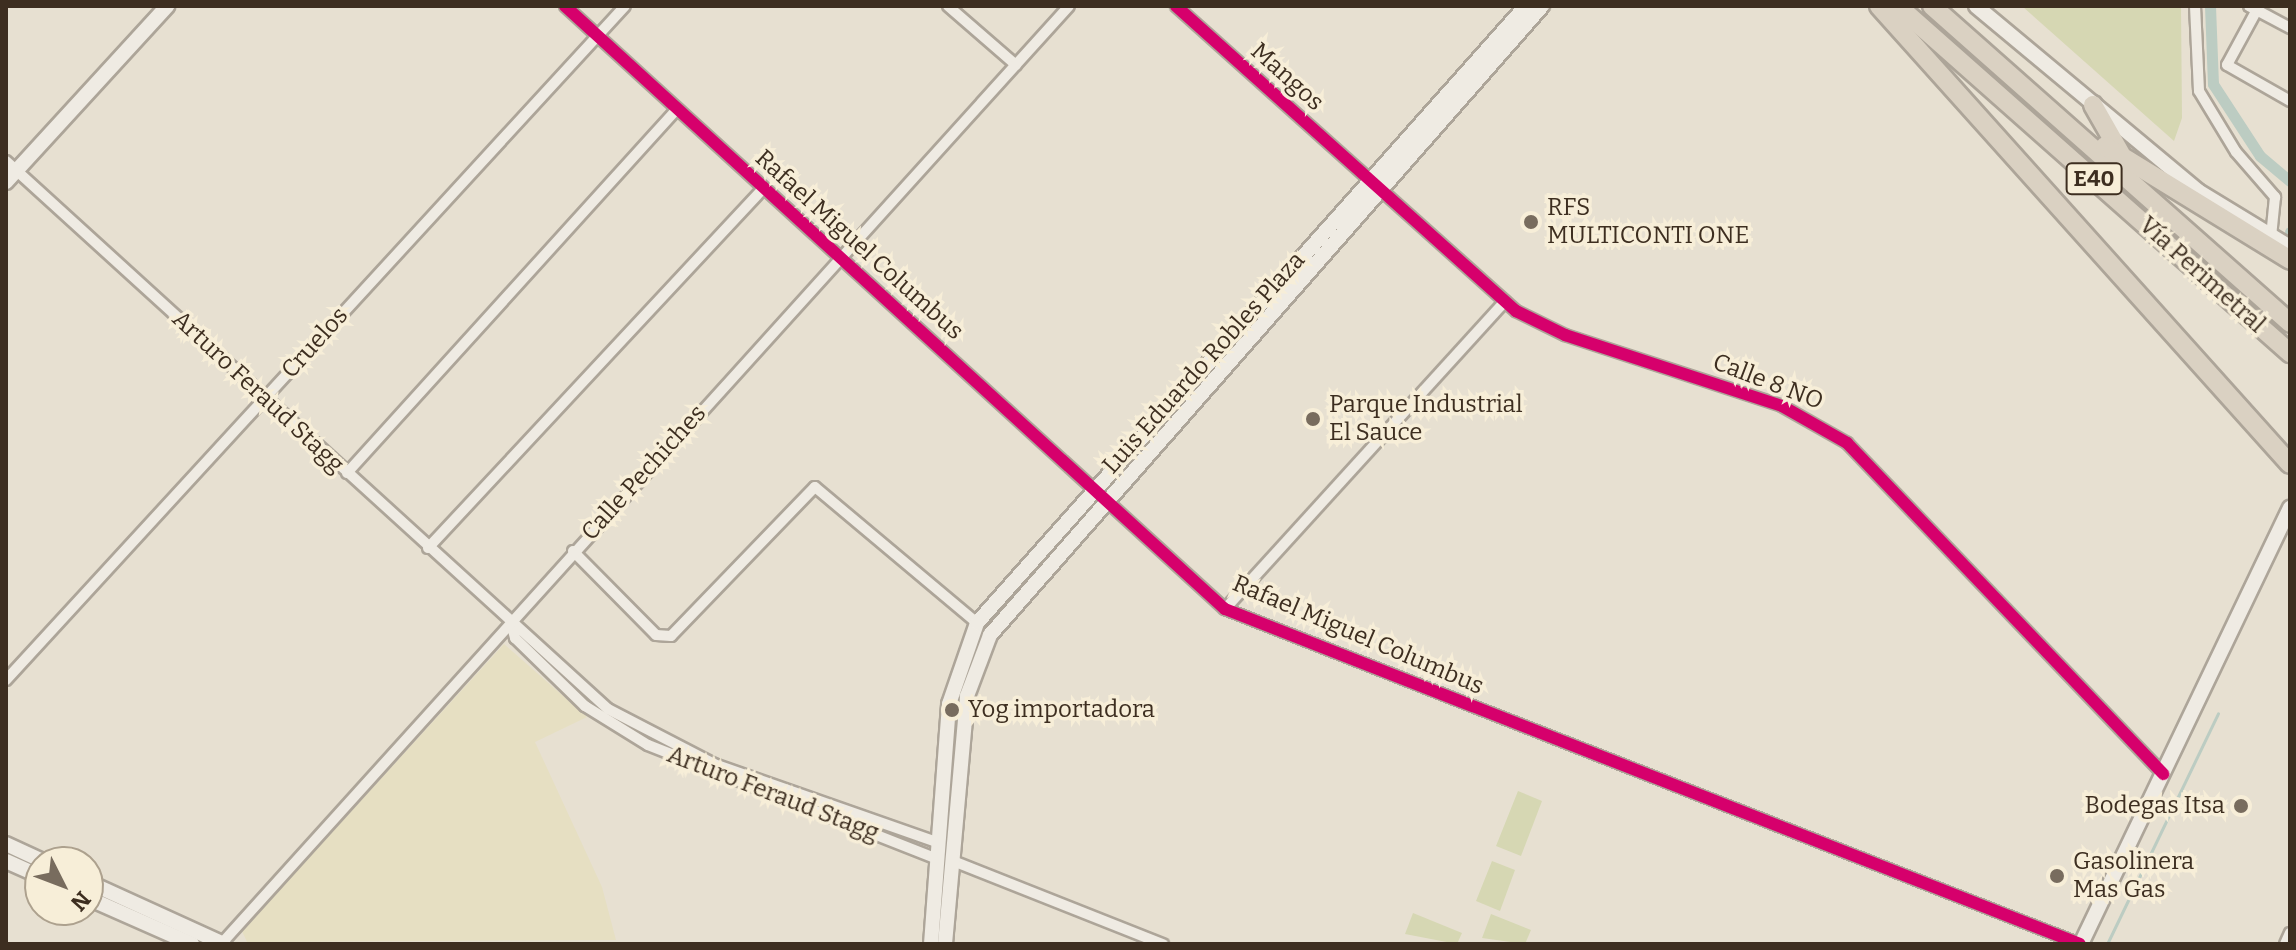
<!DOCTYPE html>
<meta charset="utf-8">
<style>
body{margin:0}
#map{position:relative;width:2296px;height:950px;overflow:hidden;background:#e7e0d1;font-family:Bitter,serif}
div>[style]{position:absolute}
.farmland>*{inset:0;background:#e6dfc2}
.green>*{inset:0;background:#d6d7b3}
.stream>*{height:3px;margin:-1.5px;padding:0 1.5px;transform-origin:1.5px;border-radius:1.5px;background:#bcccc2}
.canal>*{height:11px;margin:-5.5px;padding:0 5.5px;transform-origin:5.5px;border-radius:5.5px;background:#bcccc2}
.roads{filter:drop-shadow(2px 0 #ada599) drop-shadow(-2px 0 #ada599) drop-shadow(0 2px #ada599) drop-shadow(0 -2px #ada599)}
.street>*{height:10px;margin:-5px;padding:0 5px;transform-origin:5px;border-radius:5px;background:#efebe3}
.secondary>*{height:14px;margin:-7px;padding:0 7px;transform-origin:7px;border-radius:7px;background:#efebe3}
.highway>*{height:18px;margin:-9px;padding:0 9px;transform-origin:9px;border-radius:9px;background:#dad1c2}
.cycleway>*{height:12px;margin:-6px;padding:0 6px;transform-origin:6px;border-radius:6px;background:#d6006c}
.dots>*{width:22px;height:22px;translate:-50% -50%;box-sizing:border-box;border:4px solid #f7eed8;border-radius:50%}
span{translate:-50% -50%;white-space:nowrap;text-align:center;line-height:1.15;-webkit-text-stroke:7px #f7eed8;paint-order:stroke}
.shield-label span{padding:2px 6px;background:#f7eed8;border:2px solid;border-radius:6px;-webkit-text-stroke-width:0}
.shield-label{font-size:22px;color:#3d2e20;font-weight:700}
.street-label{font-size:24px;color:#3d2e20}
.poi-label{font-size:24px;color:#3d2e20}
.left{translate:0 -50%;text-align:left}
.right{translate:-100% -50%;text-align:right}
.frame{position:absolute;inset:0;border:8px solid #3d2e20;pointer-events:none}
.north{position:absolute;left:24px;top:846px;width:80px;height:80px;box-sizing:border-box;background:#f7eed8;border:2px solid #ada18e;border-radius:50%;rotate:132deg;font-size:22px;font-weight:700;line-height:32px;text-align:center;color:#3d2e20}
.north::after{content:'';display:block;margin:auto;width:28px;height:36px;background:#786c5e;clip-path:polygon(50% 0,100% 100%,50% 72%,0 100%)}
</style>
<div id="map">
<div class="farmland">
<div style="clip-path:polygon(504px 644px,587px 717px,535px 742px,602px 887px,616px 940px,247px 942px,242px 931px)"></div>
</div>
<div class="green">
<div style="clip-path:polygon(2022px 6px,2181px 6px,2182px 118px,2174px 141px)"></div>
<div style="clip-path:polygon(1518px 791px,1542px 801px,1521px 856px,1496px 846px)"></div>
<div style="clip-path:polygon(1492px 861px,1515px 870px,1500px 911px,1476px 901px)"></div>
<div style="clip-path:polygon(1413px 913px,1462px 933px,1457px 944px,1405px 934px)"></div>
<div style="clip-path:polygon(1491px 914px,1531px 930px,1525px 944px,1482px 938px)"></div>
</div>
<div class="stream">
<div style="left:2107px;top:944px;width:256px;rotate:-64.3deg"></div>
</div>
<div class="canal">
<div style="left:2210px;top:6px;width:78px;rotate:87.8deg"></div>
<div style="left:2213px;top:84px;width:86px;rotate:56.9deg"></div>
<div style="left:2260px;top:156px;width:39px;rotate:40deg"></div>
<div style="left:2290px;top:234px;width:2px;rotate:-90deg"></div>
</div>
<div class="roads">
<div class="street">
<div style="left:565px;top:6px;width:894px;rotate:42.42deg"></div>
<div style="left:1225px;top:609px;width:918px;rotate:21.4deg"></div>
<div style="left:948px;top:6px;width:90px;rotate:40.9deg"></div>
<div style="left:1176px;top:6px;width:457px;rotate:41.9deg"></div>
<div style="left:1516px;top:311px;width:55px;rotate:26.1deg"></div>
<div style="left:1565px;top:335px;width:228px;rotate:18.1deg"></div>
<div style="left:1782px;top:406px;width:75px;rotate:29.6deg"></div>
<div style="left:1847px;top:443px;width:458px;rotate:46.3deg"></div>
<div style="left:2195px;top:6px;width:85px;rotate:87.3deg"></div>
<div style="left:2199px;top:91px;width:71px;rotate:58.8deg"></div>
<div style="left:2236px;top:152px;width:60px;rotate:49.1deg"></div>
<div style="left:2275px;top:197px;width:40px;rotate:95.7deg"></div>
<div style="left:2249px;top:6px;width:47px;rotate:28.2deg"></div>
<div style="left:2259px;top:6px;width:67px;rotate:118.5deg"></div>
<div style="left:2227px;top:65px;width:73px;rotate:29.7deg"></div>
<div style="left:6px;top:161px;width:814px;rotate:42.31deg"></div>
<div style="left:608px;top:709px;width:119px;rotate:27.4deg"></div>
<div style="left:714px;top:764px;width:238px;rotate:19.3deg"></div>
<div style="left:347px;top:473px;width:491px;rotate:-47.8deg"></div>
<div style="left:428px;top:548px;width:492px;rotate:-47deg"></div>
<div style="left:573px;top:551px;width:118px;rotate:45.3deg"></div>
<div style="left:656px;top:635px;width:15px;rotate:4deg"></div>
<div style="left:671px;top:636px;width:207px;rotate:-46deg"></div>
<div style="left:815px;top:487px;width:212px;rotate:40deg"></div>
<div style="left:1225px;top:609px;width:416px;rotate:-47.7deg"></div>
<div style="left:511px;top:623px;width:16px;rotate:75deg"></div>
<div style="left:515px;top:638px;width:98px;rotate:44.2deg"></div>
<div style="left:585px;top:706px;width:74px;rotate:31.8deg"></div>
<div style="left:648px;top:745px;width:312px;rotate:21.5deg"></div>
<div style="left:6px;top:680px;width:915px;rotate:-47.44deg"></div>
<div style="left:953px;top:861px;width:226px;rotate:21.6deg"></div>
<div style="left:222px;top:943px;width:1263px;rotate:-47.89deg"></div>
<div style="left:2285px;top:944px;width:12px;rotate:-66deg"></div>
</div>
<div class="secondary">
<div style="left:1976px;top:6px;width:289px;rotate:39.8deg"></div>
<div style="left:2198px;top:191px;width:108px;rotate:31.3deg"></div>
<div style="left:6px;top:182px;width:239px;rotate:-47.5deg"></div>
<div style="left:6px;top:844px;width:43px;rotate:24.8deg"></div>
<div style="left:6px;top:861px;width:37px;rotate:24deg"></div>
<div style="left:88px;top:882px;width:149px;rotate:24.5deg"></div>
<div style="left:88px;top:898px;width:114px;rotate:23.9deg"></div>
<div style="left:931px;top:944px;width:241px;rotate:-85.7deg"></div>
<div style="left:949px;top:704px;width:86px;rotate:-70.9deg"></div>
<div style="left:977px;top:623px;width:826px;rotate:-48.34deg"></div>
<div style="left:945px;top:944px;width:249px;rotate:-84.9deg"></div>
<div style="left:967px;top:696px;width:65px;rotate:-69.3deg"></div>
<div style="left:990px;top:635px;width:837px;rotate:-48.73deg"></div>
<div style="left:2081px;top:944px;width:484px;rotate:-64.4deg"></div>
</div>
<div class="highway">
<div style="left:1879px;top:6px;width:615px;rotate:48.1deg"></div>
<div style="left:1898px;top:6px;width:524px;rotate:41.52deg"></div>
<div style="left:1932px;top:6px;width:478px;rotate:41.5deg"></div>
<div style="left:2093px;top:105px;width:56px;rotate:60.3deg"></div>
<div style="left:2105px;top:146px;width:217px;rotate:31.6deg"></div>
</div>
</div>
<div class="cycleway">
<div style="left:565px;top:6px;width:894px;rotate:42.42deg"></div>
<div style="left:1225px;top:609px;width:918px;rotate:21.4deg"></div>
<div style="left:1176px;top:6px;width:457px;rotate:41.9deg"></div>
<div style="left:1516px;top:311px;width:55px;rotate:26.1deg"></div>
<div style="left:1565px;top:335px;width:228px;rotate:18.1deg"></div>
<div style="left:1782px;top:406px;width:75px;rotate:29.6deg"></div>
<div style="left:1847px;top:443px;width:458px;rotate:46.3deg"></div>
</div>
<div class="dots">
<div style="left:1531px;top:222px;background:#786c5e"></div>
<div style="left:1313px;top:419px;background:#786c5e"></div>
<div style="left:952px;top:710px;background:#786c5e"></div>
<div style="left:2241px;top:806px;background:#786c5e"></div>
<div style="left:2057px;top:876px;background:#786c5e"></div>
</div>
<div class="shield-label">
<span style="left:2094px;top:179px">E40</span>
</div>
<div class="street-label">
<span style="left:1287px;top:77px;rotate:42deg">Mangos</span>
<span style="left:859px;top:245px;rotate:42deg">Rafael Miguel Columbus</span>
<span style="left:2202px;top:275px;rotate:42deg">Vía Perimetral</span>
<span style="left:315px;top:343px;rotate:-48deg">Cruelos</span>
<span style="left:1204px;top:363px;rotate:-48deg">Luis Eduardo Robles Plaza</span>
<span style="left:1768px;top:382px;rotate:21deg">Calle 8 NO</span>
<span style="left:258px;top:392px;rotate:43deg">Arturo Feraud Stagg</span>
<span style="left:644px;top:473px;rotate:-48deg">Calle Pechiches</span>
<span style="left:1358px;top:635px;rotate:23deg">Rafael Miguel Columbus</span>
<span style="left:773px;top:794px;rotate:21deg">Arturo Feraud Stagg</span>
</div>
<div class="poi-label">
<span class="left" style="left:1547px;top:222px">RFS<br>MULTICONTI ONE</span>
<span class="left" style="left:1329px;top:419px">Parque Industrial<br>El Sauce</span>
<span class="left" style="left:968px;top:710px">Yog importadora</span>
<span class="right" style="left:2225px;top:806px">Bodegas Itsa</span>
<span class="left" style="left:2073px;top:876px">Gasolinera<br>Mas Gas</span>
</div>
<div class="frame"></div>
<div class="north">N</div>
</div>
